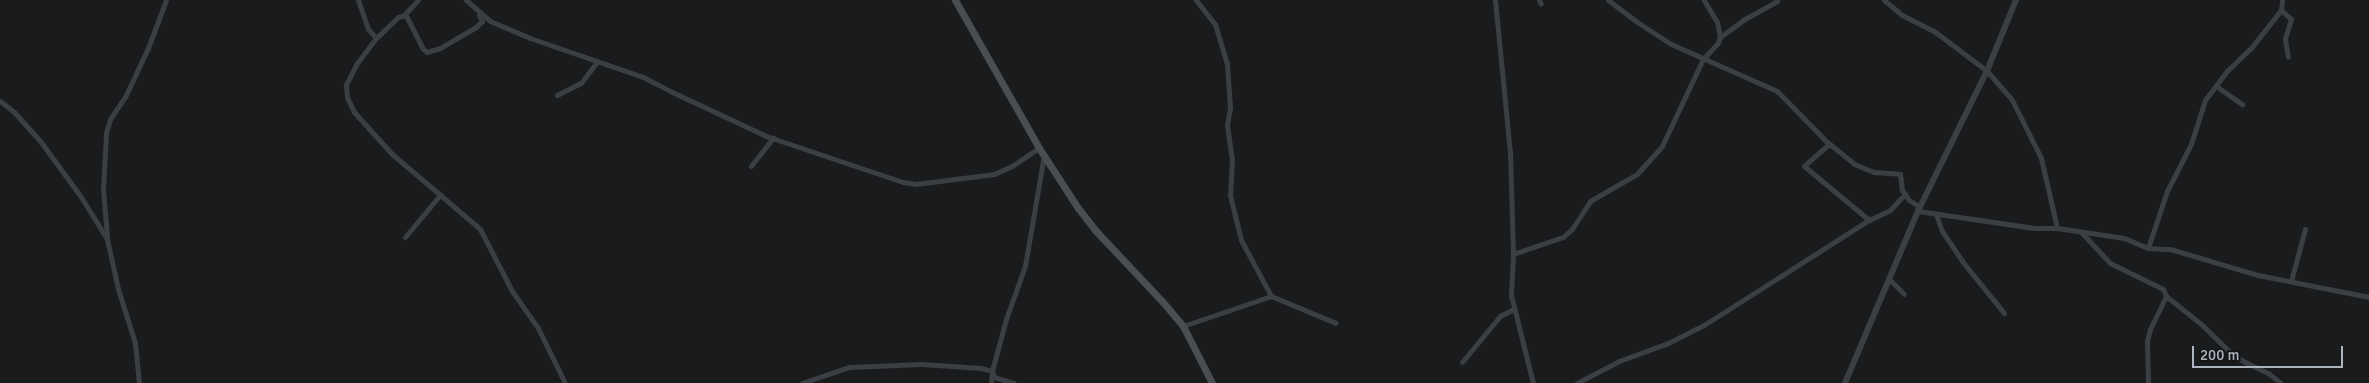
<!DOCTYPE html>
<style>
body{margin:0}
#map{position:relative;width:2369px;height:383px;overflow:hidden;background:#1a1b1d;font-family:Signika,sans-serif}
div>[style]{position:absolute}
.minor>*{height:5px;margin:-2.5px;padding:0 2.5px;transform-origin:2.5px;border-radius:2.5px;background:#3b3e43}
.tertiary>*{height:6px;margin:-3px;padding:0 3px;transform-origin:3px;border-radius:3px;background:#3b3e43}
.secondary>*{height:7px;margin:-3.5px;padding:0 3.5px;transform-origin:3.5px;border-radius:3.5px;background:#494e53}
span{translate:-50% -50%;white-space:nowrap;text-align:center;line-height:1.15;-webkit-text-stroke:4px #151618;paint-order:stroke}
.scale{position:absolute;left:2192px;top:346px;width:151px;height:22px;box-sizing:border-box;border:2px solid #acb5be;border-top:0;padding-left:6px;font-size:15px;line-height:18px;white-space:nowrap;color:#acb5be;-webkit-text-stroke:4px #151618;paint-order:stroke}
</style>
<div id="map">
<div class="minor">
<div style="left:358px;top:0;width:31px;rotate:71deg"></div>
<div style="left:368px;top:29px;width:12px;rotate:48deg"></div>
<div style="left:466px;top:0;width:32px;rotate:41deg"></div>
<div style="left:490px;top:21px;width:43px;rotate:23deg"></div>
<div style="left:530px;top:38px;width:120px;rotate:19deg"></div>
<div style="left:643px;top:77px;width:30px;rotate:27deg"></div>
<div style="left:670px;top:91px;width:106px;rotate:25.1deg"></div>
<div style="left:766px;top:136px;width:145px;rotate:18.6deg"></div>
<div style="left:903px;top:182px;width:13px;rotate:9deg"></div>
<div style="left:916px;top:184px;width:79px;rotate:-7.3deg"></div>
<div style="left:994px;top:174px;width:20px;rotate:-24deg"></div>
<div style="left:1012px;top:166px;width:32px;rotate:-34deg"></div>
<div style="left:1196px;top:0;width:31px;rotate:52deg"></div>
<div style="left:1215px;top:24px;width:42px;rotate:73.3deg"></div>
<div style="left:1227px;top:64px;width:44px;rotate:86.1deg"></div>
<div style="left:1230px;top:108px;width:17px;rotate:100deg"></div>
<div style="left:1227px;top:125px;width:34px;rotate:82deg"></div>
<div style="left:1232px;top:159px;width:36px;rotate:93deg"></div>
<div style="left:1230px;top:195px;width:46px;rotate:76.3deg"></div>
<div style="left:1241px;top:240px;width:64px;rotate:61.8deg"></div>
<div style="left:1271px;top:296px;width:70px;rotate:22.6deg"></div>
<div style="left:1495px;top:0;width:153px;rotate:84.4deg"></div>
<div style="left:1510px;top:152px;width:102px;rotate:88.3deg"></div>
<div style="left:1513px;top:254px;width:41px;rotate:92.8deg"></div>
<div style="left:1511px;top:295px;width:91px;rotate:76deg"></div>
<div style="left:1539px;top:0;width:4px;rotate:63deg"></div>
<div style="left:1608px;top:0;width:36px;rotate:37deg"></div>
<div style="left:1637px;top:22px;width:40px;rotate:32.9deg"></div>
<div style="left:1671px;top:44px;width:116px;rotate:23.9deg"></div>
<div style="left:1777px;top:91px;width:70px;rotate:45.6deg"></div>
<div style="left:1826px;top:141px;width:36px;rotate:39deg"></div>
<div style="left:1854px;top:164px;width:22px;rotate:22deg"></div>
<div style="left:1874px;top:172px;width:26px;rotate:4deg"></div>
<div style="left:1900px;top:174px;width:16px;rotate:83deg"></div>
<div style="left:1902px;top:190px;width:12px;rotate:55deg"></div>
<div style="left:1909px;top:200px;width:13px;rotate:32deg"></div>
<div style="left:1884px;top:0;width:23px;rotate:40deg"></div>
<div style="left:1902px;top:15px;width:36px;rotate:27deg"></div>
<div style="left:1934px;top:31px;width:66px;rotate:37deg"></div>
<div style="left:1987px;top:71px;width:38px;rotate:49deg"></div>
<div style="left:2012px;top:100px;width:65px;rotate:63.4deg"></div>
<div style="left:2041px;top:158px;width:72px;rotate:77.1deg"></div>
<div style="left:2281px;top:10px;width:13px;rotate:42deg"></div>
<div style="left:2291px;top:19px;width:21px;rotate:107deg"></div>
<div style="left:2285px;top:39px;width:18px;rotate:81deg"></div>
<div style="left:404px;top:15px;width:21px;rotate:-47deg"></div>
<div style="left:479px;top:15px;width:7px;rotate:63deg"></div>
<div style="left:482px;top:21px;width:8px;rotate:135deg"></div>
<div style="left:476px;top:27px;width:42px;rotate:149.7deg"></div>
<div style="left:440px;top:48px;width:14px;rotate:163deg"></div>
<div style="left:427px;top:52px;width:5px;rotate:-143deg"></div>
<div style="left:423px;top:49px;width:38px;rotate:-117deg"></div>
<div style="left:406px;top:15px;width:8px;rotate:166deg"></div>
<div style="left:398px;top:17px;width:30px;rotate:136deg"></div>
<div style="left:376px;top:38px;width:31px;rotate:127deg"></div>
<div style="left:357px;top:63px;width:25px;rotate:117deg"></div>
<div style="left:346px;top:85px;width:12px;rotate:85deg"></div>
<div style="left:347px;top:97px;width:17px;rotate:65deg"></div>
<div style="left:354px;top:112px;width:57px;rotate:47.9deg"></div>
<div style="left:392px;top:154px;width:116px;rotate:40.4deg"></div>
<div style="left:480px;top:229px;width:70px;rotate:62.7deg"></div>
<div style="left:512px;top:291px;width:45px;rotate:54.9deg"></div>
<div style="left:538px;top:328px;width:61px;rotate:63.9deg"></div>
<div style="left:1720px;top:37px;width:29px;rotate:-36deg"></div>
<div style="left:1743px;top:20px;width:39px;rotate:-29deg"></div>
<div style="left:2216px;top:86px;width:32px;rotate:35deg"></div>
<div style="left:557px;top:95px;width:27px;rotate:-27deg"></div>
<div style="left:581px;top:83px;width:26px;rotate:-53deg"></div>
<div style="left:0;top:101px;width:18px;rotate:38deg"></div>
<div style="left:14px;top:112px;width:40px;rotate:48deg"></div>
<div style="left:41px;top:142px;width:68px;rotate:54deg"></div>
<div style="left:81px;top:197px;width:49px;rotate:58.2deg"></div>
<div style="left:107px;top:239px;width:51px;rotate:77.6deg"></div>
<div style="left:118px;top:289px;width:57px;rotate:72.5deg"></div>
<div style="left:135px;top:343px;width:40px;rotate:84.3deg"></div>
<div style="left:1829px;top:144px;width:33px;rotate:139deg"></div>
<div style="left:1804px;top:166px;width:85px;rotate:39.7deg"></div>
<div style="left:751px;top:166px;width:36px;rotate:-52deg"></div>
<div style="left:1918px;top:211px;width:118px;rotate:8.3deg"></div>
<div style="left:2035px;top:228px;width:22px"></div>
<div style="left:2057px;top:228px;width:68px;rotate:8.5deg"></div>
<div style="left:2124px;top:238px;width:26px;rotate:23deg"></div>
<div style="left:2148px;top:248px;width:22px;rotate:3deg"></div>
<div style="left:2170px;top:249px;width:92px;rotate:16.5deg"></div>
<div style="left:2258px;top:275px;width:113px;rotate:11.2deg"></div>
<div style="left:1936px;top:214px;width:18px;rotate:71deg"></div>
<div style="left:1942px;top:231px;width:36px;rotate:56deg"></div>
<div style="left:1962px;top:261px;width:67px;rotate:51.1deg"></div>
<div style="left:2081px;top:232px;width:42px;rotate:46.9deg"></div>
<div style="left:2110px;top:263px;width:59px;rotate:26.1deg"></div>
<div style="left:2163px;top:289px;width:8px;rotate:67deg"></div>
<div style="left:2166px;top:296px;width:45px;rotate:38.7deg"></div>
<div style="left:2201px;top:324px;width:47px;rotate:44.1deg"></div>
<div style="left:2235px;top:357px;width:37px;rotate:26deg"></div>
<div style="left:2268px;top:373px;width:16px;rotate:38deg"></div>
<div style="left:107px;top:236px;width:47px;rotate:-94.9deg"></div>
<div style="left:103px;top:189px;width:56px;rotate:-86.9deg"></div>
<div style="left:106px;top:133px;width:15px;rotate:-74deg"></div>
<div style="left:110px;top:119px;width:27px;rotate:-56deg"></div>
<div style="left:125px;top:97px;width:54px;rotate:-64.9deg"></div>
<div style="left:148px;top:48px;width:51px;rotate:-69.4deg"></div>
<div style="left:405px;top:237px;width:55px;rotate:-50.2deg"></div>
<div style="left:2148px;top:248px;width:60px;rotate:-71.6deg"></div>
<div style="left:2167px;top:191px;width:53px;rotate:-62.9deg"></div>
<div style="left:2191px;top:144px;width:46px;rotate:-72.3deg"></div>
<div style="left:2205px;top:100px;width:36px;rotate:-53deg"></div>
<div style="left:2227px;top:71px;width:33px;rotate:-44deg"></div>
<div style="left:2251px;top:48px;width:48px;rotate:-51.7deg"></div>
<div style="left:2281px;top:10px;width:10px;rotate:-84deg"></div>
<div style="left:1513px;top:254px;width:53px;rotate:-18.8deg"></div>
<div style="left:1563px;top:237px;width:12px;rotate:-42deg"></div>
<div style="left:1572px;top:229px;width:33px;rotate:-57deg"></div>
<div style="left:1590px;top:201px;width:54px;rotate:-29.9deg"></div>
<div style="left:1637px;top:174px;width:38px;rotate:-48deg"></div>
<div style="left:1662px;top:146px;width:96px;rotate:-64.8deg"></div>
<div style="left:1703px;top:59px;width:22px;rotate:-47deg"></div>
<div style="left:1718px;top:43px;width:6px;rotate:-72deg"></div>
<div style="left:1720px;top:37px;width:15px;rotate:-101deg"></div>
<div style="left:1717px;top:22px;width:26px;rotate:-121deg"></div>
<div style="left:1889px;top:279px;width:21px;rotate:45deg"></div>
<div style="left:2291px;top:281px;width:54px;rotate:-74.9deg"></div>
<div style="left:1183px;top:326px;width:93px;rotate:-18.8deg"></div>
<div style="left:1462px;top:362px;width:60px;rotate:-50.4deg"></div>
<div style="left:1500px;top:316px;width:16px;rotate:-27deg"></div>
<div style="left:802px;top:383px;width:50px;rotate:-18.8deg"></div>
<div style="left:849px;top:367px;width:73px;rotate:-2.4deg"></div>
<div style="left:922px;top:364px;width:59px;rotate:3.9deg"></div>
<div style="left:981px;top:368px;width:11px;rotate:15deg"></div>
<div style="left:992px;top:371px;width:6px;rotate:72deg"></div>
<div style="left:994px;top:377px;width:21px;rotate:17deg"></div>
<div style="left:991px;top:383px;width:12px;rotate:-85deg"></div>
<div style="left:992px;top:371px;width:54px;rotate:-74.9deg"></div>
<div style="left:1006px;top:319px;width:56px;rotate:-70.3deg"></div>
<div style="left:1025px;top:266px;width:113px;rotate:-80.3deg"></div>
<div style="left:1577px;top:383px;width:47px;rotate:-27.6deg"></div>
<div style="left:1619px;top:361px;width:52px;rotate:-20.2deg"></div>
<div style="left:1668px;top:343px;width:40px;rotate:-26.6deg"></div>
<div style="left:1704px;top:325px;width:196px;rotate:-32.5deg"></div>
<div style="left:1869px;top:220px;width:23px;rotate:-25deg"></div>
<div style="left:1890px;top:210px;width:22px;rotate:-47deg"></div>
<div style="left:2148px;top:383px;width:42px;rotate:-91.4deg"></div>
<div style="left:2147px;top:341px;width:12px;rotate:-76deg"></div>
<div style="left:2150px;top:329px;width:37px;rotate:-64deg"></div>
</div>
<div class="tertiary">
<div style="left:1845px;top:383px;width:187px;rotate:-67deg"></div>
<div style="left:1918px;top:211px;width:156px;rotate:-63.8deg"></div>
<div style="left:1987px;top:71px;width:77px;rotate:-67.8deg"></div>
</div>
<div class="secondary">
<div style="left:955px;top:0;width:170px;rotate:60.4deg"></div>
<div style="left:1039px;top:148px;width:72px;rotate:57deg"></div>
<div style="left:1078px;top:208px;width:28px;rotate:52deg"></div>
<div style="left:1095px;top:230px;width:98px;rotate:46.7deg"></div>
<div style="left:1162px;top:301px;width:33px;rotate:50deg"></div>
<div style="left:1183px;top:326px;width:64px;rotate:63deg"></div>
</div>
<div class="scale">200 m</div>
</div>
